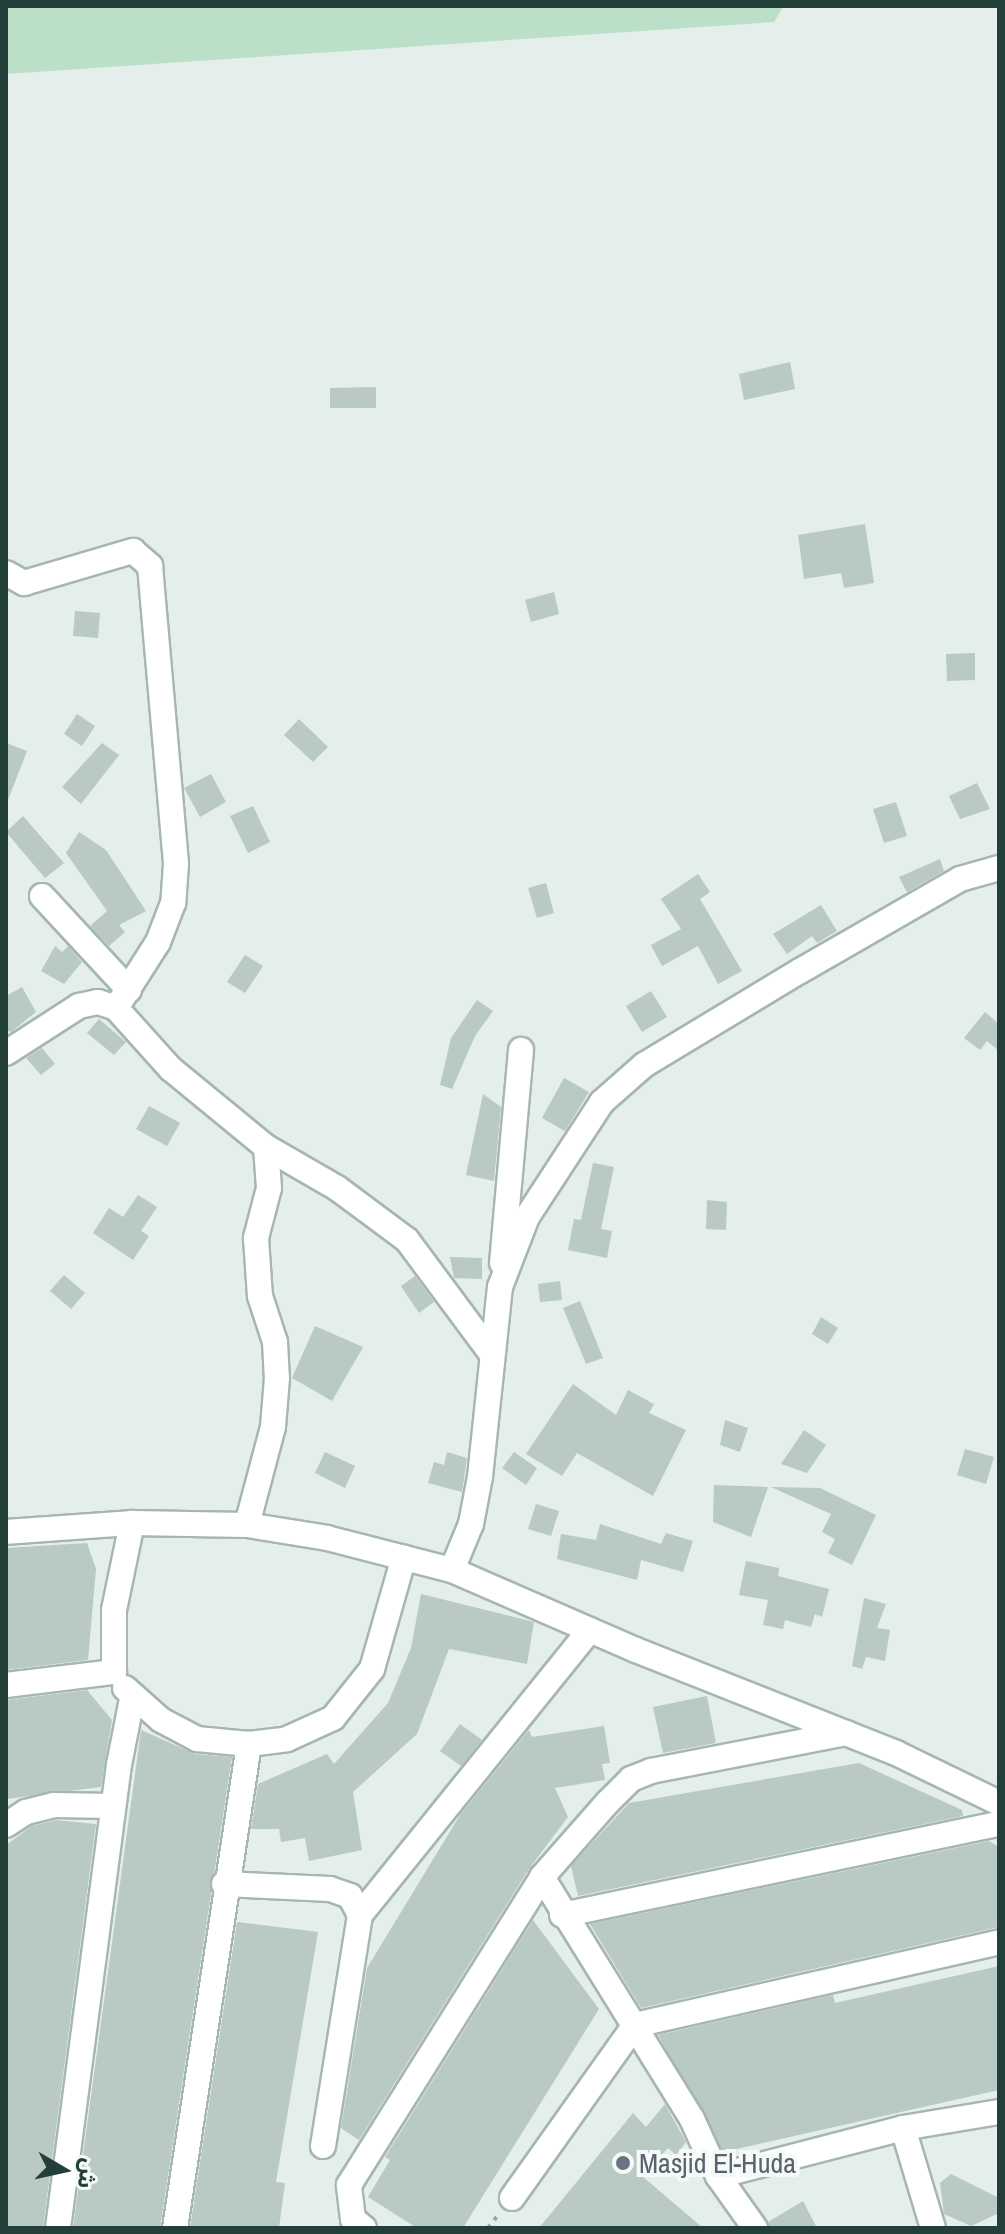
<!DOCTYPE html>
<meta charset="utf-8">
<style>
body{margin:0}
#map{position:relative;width:1005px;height:2234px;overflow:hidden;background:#e4eeea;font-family:"Archivo Narrow","Noto Sans Arabic",sans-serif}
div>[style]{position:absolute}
.green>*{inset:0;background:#bcdfc7}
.building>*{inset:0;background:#b9c9c3}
.path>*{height:4px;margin-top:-2px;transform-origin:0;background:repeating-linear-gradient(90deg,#83b2a5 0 4px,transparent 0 10px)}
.roads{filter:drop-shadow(2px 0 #a6b6b1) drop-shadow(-2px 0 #a6b6b1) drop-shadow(0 2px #a6b6b1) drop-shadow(0 -2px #a6b6b1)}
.minor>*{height:24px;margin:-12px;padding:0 12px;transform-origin:12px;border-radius:12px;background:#fff}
.dots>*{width:22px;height:22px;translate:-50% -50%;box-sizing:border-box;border:4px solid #f4faf7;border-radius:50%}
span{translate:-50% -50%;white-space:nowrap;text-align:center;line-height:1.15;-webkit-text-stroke:8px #f4faf7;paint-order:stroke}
.worship-label{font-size:28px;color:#5b616d}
.left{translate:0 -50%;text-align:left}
.frame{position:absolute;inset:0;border:8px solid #224039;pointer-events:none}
.north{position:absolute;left:24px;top:2130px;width:80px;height:80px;-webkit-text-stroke:6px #f4faf7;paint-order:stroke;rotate:99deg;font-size:22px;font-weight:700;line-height:32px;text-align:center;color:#224039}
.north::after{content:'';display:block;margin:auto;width:28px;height:36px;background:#224039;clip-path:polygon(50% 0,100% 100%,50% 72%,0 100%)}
</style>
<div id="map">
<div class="green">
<div style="clip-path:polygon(6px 6px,784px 6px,774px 22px,6px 74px)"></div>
</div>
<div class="building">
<div style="clip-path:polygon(790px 362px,795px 389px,744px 400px,739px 374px)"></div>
<div style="clip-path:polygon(376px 387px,376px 408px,330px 408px,330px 388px)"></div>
<div style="clip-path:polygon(865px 524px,874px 583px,844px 588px,841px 573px,804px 579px,798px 535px)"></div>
<div style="clip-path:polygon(554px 592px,559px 614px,531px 622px,525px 600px)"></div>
<div style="clip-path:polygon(75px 611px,100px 613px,98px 638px,73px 636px)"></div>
<div style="clip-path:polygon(975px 653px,975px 680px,947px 681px,946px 654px)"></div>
<div style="clip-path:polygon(77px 714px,95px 726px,82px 746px,64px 734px)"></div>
<div style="clip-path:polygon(299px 719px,328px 747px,313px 762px,284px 735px)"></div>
<div style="clip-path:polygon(6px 743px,27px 751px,8px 800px,6px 800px)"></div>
<div style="clip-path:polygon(102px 743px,119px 755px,81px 804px,62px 787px)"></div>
<div style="clip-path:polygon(211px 774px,226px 802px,200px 817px,184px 788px)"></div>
<div style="clip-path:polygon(977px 783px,990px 809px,960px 819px,949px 796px)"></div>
<div style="clip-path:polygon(896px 802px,907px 836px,884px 843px,873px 809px)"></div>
<div style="clip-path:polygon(253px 806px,270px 842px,248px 853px,230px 816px)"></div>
<div style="clip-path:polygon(23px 816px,64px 863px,45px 878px,6px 832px)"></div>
<div style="clip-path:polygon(79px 832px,106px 850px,146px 911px,119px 925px,125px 932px,109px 946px,90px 926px,107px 911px,66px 853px)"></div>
<div style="clip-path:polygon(940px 859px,944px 871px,907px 892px,899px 877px)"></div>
<div style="clip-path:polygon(698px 874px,710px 892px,700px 899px,742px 971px,718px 984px,698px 946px,662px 966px,651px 945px,681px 929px,661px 899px)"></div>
<div style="clip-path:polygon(546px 883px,554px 913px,537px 918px,528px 888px)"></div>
<div style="clip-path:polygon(821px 905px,837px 931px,817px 943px,812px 936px,787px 954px,773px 934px)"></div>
<div style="clip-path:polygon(55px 946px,62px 952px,68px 946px,82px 962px,64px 984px,41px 971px)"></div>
<div style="clip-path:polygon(245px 955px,263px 966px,245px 993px,227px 982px)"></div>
<div style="clip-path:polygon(22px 987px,36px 1012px,11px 1032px,6px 1030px,6px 996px)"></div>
<div style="clip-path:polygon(651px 991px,667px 1017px,642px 1032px,626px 1006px)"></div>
<div style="clip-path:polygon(477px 1000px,493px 1011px,475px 1036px,452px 1089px,440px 1085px,451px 1038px)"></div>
<div style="clip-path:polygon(985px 1012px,999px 1024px,999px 1051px,987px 1041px,980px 1050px,964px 1038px)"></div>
<div style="clip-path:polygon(99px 1019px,126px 1042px,114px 1055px,87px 1033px)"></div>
<div style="clip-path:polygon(42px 1048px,55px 1064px,41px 1075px,26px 1058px)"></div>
<div style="clip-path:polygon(564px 1078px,589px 1092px,565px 1131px,542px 1118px)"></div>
<div style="clip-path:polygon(483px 1094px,501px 1107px,494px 1181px,466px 1175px)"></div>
<div style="clip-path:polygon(149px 1106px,180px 1123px,167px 1146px,136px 1129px)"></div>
<div style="clip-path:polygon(593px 1163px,614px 1167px,601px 1229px,612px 1231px,607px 1258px,568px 1250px,574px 1219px,581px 1220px)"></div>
<div style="clip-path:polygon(138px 1195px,157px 1207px,141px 1231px,149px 1236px,133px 1260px,93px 1233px,109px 1208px,123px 1217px)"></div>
<div style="clip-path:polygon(707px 1200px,727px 1202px,726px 1230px,706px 1229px)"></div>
<div style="clip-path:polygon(450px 1257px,482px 1258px,482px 1279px,454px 1278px)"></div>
<div style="clip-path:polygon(64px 1275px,85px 1293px,71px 1309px,50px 1291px)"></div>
<div style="clip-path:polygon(415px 1276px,434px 1302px,419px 1313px,401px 1286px)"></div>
<div style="clip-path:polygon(560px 1281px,562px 1300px,540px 1302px,538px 1284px)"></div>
<div style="clip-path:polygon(580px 1301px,603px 1358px,586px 1364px,563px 1308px)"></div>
<div style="clip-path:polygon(821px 1317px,838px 1328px,828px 1344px,812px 1334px)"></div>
<div style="clip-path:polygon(315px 1326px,363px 1347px,332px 1401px,292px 1378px)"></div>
<div style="clip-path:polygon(573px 1384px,616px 1415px,628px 1390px,654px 1404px,649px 1413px,686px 1430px,653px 1496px,577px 1453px,562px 1476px,526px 1454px)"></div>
<div style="clip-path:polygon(725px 1420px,748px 1428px,740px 1452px,720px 1445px)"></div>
<div style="clip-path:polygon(804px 1430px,826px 1445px,807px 1473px,781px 1464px)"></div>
<div style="clip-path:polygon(965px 1449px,994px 1457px,986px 1484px,957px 1475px)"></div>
<div style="clip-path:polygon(325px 1452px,355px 1466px,345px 1488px,315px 1473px)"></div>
<div style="clip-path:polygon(447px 1452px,467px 1458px,462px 1492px,428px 1483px,434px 1462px,444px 1465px)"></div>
<div style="clip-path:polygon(514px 1452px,537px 1468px,526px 1485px,502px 1468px)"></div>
<div style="clip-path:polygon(714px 1485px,768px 1487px,751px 1537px,713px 1522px)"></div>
<div style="clip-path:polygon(771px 1487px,820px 1488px,876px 1515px,852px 1565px,828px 1553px,835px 1539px,822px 1532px,831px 1514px)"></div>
<div style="clip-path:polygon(536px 1504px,559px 1511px,551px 1536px,528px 1529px)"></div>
<div style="clip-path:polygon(600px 1524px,661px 1544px,666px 1533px,693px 1541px,683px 1572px,641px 1560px,637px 1580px,557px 1559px,561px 1534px,596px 1540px)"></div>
<div style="clip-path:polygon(87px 1543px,96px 1569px,88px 1660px,6px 1670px,6px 1548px)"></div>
<div style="clip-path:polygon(746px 1561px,779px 1568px,778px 1576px,829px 1589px,822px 1617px,815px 1614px,811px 1627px,785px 1620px,783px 1629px,763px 1625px,768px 1600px,739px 1595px)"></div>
<div style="clip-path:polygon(421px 1594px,534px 1622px,527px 1664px,449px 1649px,417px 1734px,353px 1792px,362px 1850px,309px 1861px,305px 1838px,281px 1842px,279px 1829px,251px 1829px,258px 1784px,327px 1754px,334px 1764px,388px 1703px,411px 1648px)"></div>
<div style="clip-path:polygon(864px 1598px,886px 1604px,877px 1628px,890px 1630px,885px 1661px,866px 1657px,862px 1669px,852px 1666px)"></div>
<div style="clip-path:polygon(87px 1690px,112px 1720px,101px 1787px,6px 1799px,6px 1700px)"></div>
<div style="clip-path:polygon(707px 1696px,716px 1743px,663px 1753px,653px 1707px)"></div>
<div style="clip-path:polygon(460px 1724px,482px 1740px,461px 1766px,440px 1751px)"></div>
<div style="clip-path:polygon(604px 1726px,610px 1763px,602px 1764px,605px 1780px,555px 1788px,568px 1817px,529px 1869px,359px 2140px,341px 2128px,367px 1968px,460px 1815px,529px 1730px,532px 1737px)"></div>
<div style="clip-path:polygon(141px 1730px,195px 1754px,232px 1757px,160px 2228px,73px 2228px)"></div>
<div style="clip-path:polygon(859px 1763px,962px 1810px,963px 1816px,578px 1896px,571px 1866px,629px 1803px)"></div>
<div style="clip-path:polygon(56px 1820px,96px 1824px,43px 2228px,6px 2228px,6px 1845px,32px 1826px)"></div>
<div style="clip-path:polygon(989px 1841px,999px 1847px,999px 1927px,641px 2008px,590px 1924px)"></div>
<div style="clip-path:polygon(533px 1920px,599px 2009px,463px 2228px,417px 2228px,368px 2197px,390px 2160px,385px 2157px)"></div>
<div style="clip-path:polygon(237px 1922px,318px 1932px,276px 2182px,285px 2183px,279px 2228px,190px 2228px)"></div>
<div style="clip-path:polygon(999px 1966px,999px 2090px,723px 2152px,658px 2035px,833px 1995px,835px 2003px)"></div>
<div style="clip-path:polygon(665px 2104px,686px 2142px,676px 2155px,668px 2148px,642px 2176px,703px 2228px,539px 2228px,633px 2113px,646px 2127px)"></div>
<div style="clip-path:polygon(951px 2174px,999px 2198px,999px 2213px,971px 2226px,944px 2214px,940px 2183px)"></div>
<div style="clip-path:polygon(803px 2201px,817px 2228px,770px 2228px,768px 2222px)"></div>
</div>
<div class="path">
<div style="left:488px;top:2228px;width:18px;rotate:-52deg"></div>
</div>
<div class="roads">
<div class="minor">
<div style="left:6px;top:573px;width:21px;rotate:29deg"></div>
<div style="left:24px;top:583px;width:114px;rotate:-16.4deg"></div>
<div style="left:133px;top:551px;width:23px;rotate:41deg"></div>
<div style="left:150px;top:566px;width:299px;rotate:85deg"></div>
<div style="left:176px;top:864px;width:39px;rotate:94deg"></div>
<div style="left:173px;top:903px;width:42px;rotate:111deg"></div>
<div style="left:158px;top:942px;width:78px;rotate:122.5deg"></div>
<div style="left:42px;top:896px;width:128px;rotate:47.2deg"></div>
<div style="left:6px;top:1053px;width:87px;rotate:-32.8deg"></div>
<div style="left:79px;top:1006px;width:19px;rotate:-12deg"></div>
<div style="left:98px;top:1002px;width:19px;rotate:18deg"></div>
<div style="left:116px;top:1008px;width:82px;rotate:48deg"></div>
<div style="left:171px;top:1069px;width:123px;rotate:39.4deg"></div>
<div style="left:266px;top:1147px;width:41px;rotate:85.8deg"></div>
<div style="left:269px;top:1188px;width:52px;rotate:104.6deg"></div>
<div style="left:256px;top:1238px;width:58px;rotate:86.1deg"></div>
<div style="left:260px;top:1296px;width:48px;rotate:71.9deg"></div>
<div style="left:275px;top:1342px;width:36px;rotate:87deg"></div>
<div style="left:277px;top:1378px;width:49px;rotate:94.7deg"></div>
<div style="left:273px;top:1427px;width:101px;rotate:104.9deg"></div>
<div style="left:266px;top:1147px;width:82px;rotate:30deg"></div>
<div style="left:337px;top:1188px;width:87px;rotate:36.6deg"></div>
<div style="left:407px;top:1240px;width:141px;rotate:53.4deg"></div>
<div style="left:502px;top:1263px;width:214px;rotate:-84.9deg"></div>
<div style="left:6px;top:1532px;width:126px;rotate:-4.1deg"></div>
<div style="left:452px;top:1570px;width:50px;rotate:-67.6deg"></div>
<div style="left:471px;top:1524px;width:48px;rotate:-79.2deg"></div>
<div style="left:480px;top:1477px;width:191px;rotate:-84deg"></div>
<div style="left:500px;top:1287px;width:75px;rotate:-68.9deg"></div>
<div style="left:527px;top:1217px;width:137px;rotate:-56.9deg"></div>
<div style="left:602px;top:1102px;width:56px;rotate:-41.4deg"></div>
<div style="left:644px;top:1065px;width:182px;rotate:-31.1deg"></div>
<div style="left:800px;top:971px;width:185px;rotate:-29.9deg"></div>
<div style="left:960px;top:879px;width:41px;rotate:-15.8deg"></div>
<div style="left:6px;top:1685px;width:109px;rotate:-6.9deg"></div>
<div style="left:114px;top:1672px;width:62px;rotate:-90deg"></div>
<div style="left:114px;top:1610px;width:89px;rotate:-78.3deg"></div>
<div style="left:132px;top:1523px;width:115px;rotate:1deg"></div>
<div style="left:247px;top:1525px;width:81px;rotate:9.2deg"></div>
<div style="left:327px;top:1538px;width:129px;rotate:14.4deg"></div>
<div style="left:452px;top:1570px;width:201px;rotate:23.5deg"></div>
<div style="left:636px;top:1650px;width:280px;rotate:21.6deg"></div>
<div style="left:896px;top:1753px;width:114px;rotate:25.9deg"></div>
<div style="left:125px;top:1688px;width:48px;rotate:41.6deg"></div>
<div style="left:161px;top:1720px;width:41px;rotate:27.8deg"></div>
<div style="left:197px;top:1739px;width:52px;rotate:5.5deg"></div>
<div style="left:249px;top:1744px;width:38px;rotate:-7deg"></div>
<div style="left:287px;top:1739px;width:51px;rotate:-24.5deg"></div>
<div style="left:333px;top:1718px;width:63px;rotate:-51.5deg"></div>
<div style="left:372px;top:1669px;width:116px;rotate:-74.1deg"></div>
<div style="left:6px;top:1825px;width:24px;rotate:-33deg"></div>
<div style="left:26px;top:1812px;width:29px;rotate:-14deg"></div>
<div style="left:54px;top:1805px;width:59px;rotate:1deg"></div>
<div style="left:542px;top:1877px;width:285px;rotate:58.2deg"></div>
<div style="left:692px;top:2119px;width:63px;rotate:65.5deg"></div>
<div style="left:718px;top:2176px;width:64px;rotate:54.6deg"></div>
<div style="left:224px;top:1884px;width:106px;rotate:2.7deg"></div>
<div style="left:330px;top:1889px;width:21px;rotate:19deg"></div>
<div style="left:350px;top:1896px;width:21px;rotate:62deg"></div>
<div style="left:360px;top:1915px;width:234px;rotate:99.1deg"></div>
<div style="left:360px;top:1915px;width:366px;rotate:-51.1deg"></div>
<div style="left:562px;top:1915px;width:446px;rotate:-11.8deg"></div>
<div style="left:903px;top:2128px;width:97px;rotate:-9.5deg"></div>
<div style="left:718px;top:2176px;width:191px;rotate:-14.5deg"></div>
<div style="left:903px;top:2128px;width:104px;rotate:73.3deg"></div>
<div style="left:512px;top:2198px;width:212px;rotate:-54.6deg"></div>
<div style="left:635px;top:2025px;width:373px;rotate:-12.8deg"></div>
<div style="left:58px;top:2228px;width:467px;rotate:-82.5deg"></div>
<div style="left:119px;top:1765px;width:67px;rotate:-78.9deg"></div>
<div style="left:175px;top:2228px;width:490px;rotate:-81.3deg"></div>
<div style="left:364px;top:2228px;width:14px;rotate:-141deg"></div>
<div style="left:353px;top:2219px;width:34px;rotate:-97deg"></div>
<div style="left:349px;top:2185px;width:363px;rotate:-57.9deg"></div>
<div style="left:542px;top:1877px;width:100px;rotate:-48.7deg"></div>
<div style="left:608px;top:1802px;width:33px;rotate:-45deg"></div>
<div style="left:631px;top:1779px;width:22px;rotate:-22deg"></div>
<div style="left:651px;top:1771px;width:199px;rotate:-11deg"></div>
</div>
</div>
<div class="dots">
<div style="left:623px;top:2163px;background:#6b7280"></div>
</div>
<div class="worship-label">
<span class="left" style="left:639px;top:2163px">Masjid El-Huda</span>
</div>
<div class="frame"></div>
<div class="north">ش</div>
</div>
